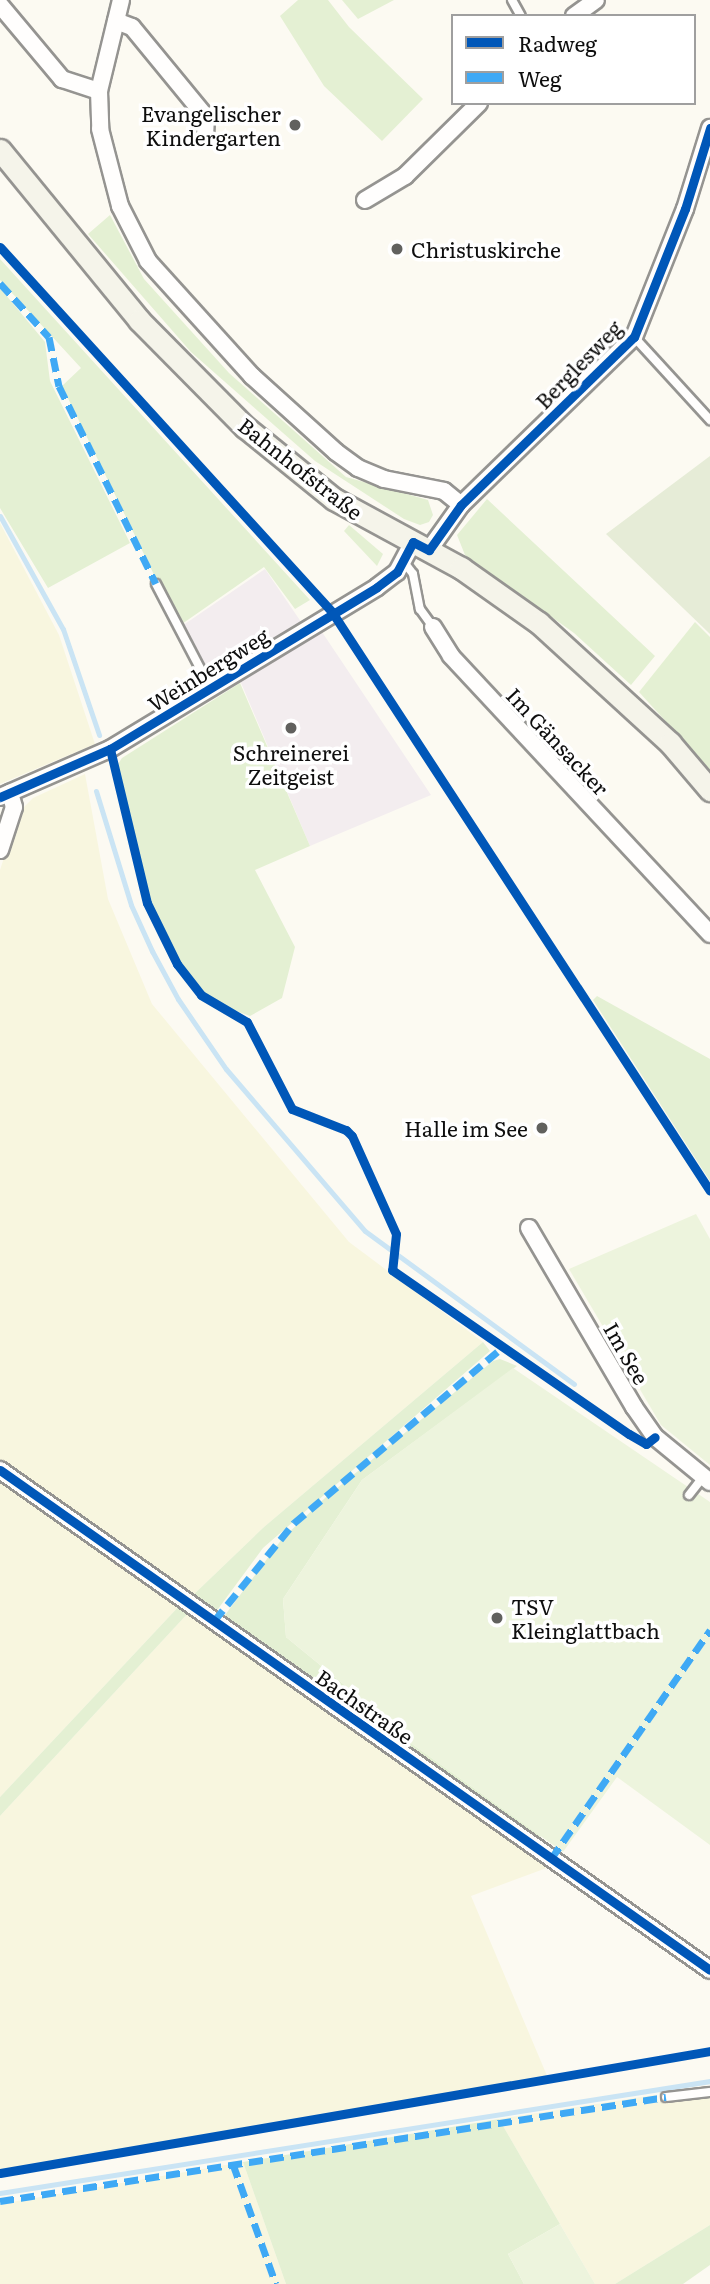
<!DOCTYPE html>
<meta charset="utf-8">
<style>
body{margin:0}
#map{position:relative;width:710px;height:2284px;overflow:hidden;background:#fcfaf2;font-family:Literata,serif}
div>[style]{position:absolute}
.industrial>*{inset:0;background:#f3edef}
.farmland>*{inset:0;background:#f8f6df}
.green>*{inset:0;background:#e4f0d3}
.cemetery>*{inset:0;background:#e6ecd7}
.pitch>*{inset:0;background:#edf4dd}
.stream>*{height:5px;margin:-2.5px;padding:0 2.5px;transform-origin:2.5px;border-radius:2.5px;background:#cae4f4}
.roads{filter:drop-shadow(2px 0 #959491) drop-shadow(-2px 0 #959491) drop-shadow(0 2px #959491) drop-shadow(0 -2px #959491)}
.lane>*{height:8px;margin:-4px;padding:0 4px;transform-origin:4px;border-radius:4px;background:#fffefd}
.street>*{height:16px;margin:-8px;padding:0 8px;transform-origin:8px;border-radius:8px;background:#fffefd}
.secondary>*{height:21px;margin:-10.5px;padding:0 10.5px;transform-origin:10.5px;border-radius:10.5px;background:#f5f4ea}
.quiet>*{height:7px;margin-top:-3.5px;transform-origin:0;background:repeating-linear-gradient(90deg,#3fa9f5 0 14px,transparent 0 21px)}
.cycleway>*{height:9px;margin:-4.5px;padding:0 4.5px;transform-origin:4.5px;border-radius:4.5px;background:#0057b8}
.dots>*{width:19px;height:19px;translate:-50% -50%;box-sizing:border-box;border:4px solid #fff;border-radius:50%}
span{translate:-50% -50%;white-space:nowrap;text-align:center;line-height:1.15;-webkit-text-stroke:7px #fff;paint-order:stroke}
.poi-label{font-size:21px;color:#0e0e0e}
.right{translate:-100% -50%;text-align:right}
.left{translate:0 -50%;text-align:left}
.street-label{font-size:21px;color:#0e0e0e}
.legend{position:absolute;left:451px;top:14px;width:245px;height:91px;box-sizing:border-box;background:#fff;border:2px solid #9f9f9f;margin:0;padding:9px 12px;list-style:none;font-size:21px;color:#0e0e0e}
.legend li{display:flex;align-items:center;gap:14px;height:35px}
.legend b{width:35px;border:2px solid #9f9f9f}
</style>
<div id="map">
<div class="industrial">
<div style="clip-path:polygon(265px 569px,312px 638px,322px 632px,431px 795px,310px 846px,231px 659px,210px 672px,182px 626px)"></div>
</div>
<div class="farmland">
<div style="clip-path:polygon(0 523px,59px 635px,95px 744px,0 784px)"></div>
<div style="clip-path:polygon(85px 774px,108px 899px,152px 1004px,349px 1242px,483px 1342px,264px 1527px,190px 1598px,0 1466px,0 870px,19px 812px,33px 798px)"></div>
<div style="clip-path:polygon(0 1478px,181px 1604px,0 1797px)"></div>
<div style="clip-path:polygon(190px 1611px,552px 1866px,471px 1896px,548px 2078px,0 2170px,0 1816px)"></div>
<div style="clip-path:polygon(655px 2095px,659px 2102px,710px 2096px,710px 2225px,615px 2284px,595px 2284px,499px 2119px)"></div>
<div style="clip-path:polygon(243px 2162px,286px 2284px,0 2284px,0 2204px)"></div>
</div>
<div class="green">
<div style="clip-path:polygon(298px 0,328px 0,349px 27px,423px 99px,382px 141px,324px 86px,280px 16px)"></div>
<div style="clip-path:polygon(342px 0,394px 0,358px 19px)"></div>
<div style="clip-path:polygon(110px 215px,144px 279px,229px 373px,346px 477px,428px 500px,433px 515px,429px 522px,420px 525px,404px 519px,315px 461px,191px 352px,88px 234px)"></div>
<div style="clip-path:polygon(0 259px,310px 600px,295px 609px,264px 567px,179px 626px,62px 386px,81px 368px,0 280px)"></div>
<div style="clip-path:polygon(0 288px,45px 342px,50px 381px,130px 543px,48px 588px,0 508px)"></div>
<div style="clip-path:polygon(487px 499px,655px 656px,631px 685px,574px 633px,465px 555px,457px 535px)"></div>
<div style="clip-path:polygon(349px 525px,383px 554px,377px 566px,344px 531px)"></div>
<div style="clip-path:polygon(695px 622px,710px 637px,710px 770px,639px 692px)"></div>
<div style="clip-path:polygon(240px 683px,310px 846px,255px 870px,295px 947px,282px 998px,250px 1016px,225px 1007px,205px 993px,179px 962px,152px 906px,116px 767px,122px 758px)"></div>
<div style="clip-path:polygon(597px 996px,710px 1059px,710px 1181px,593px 1000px)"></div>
<div style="clip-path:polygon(483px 1342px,490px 1351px,263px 1548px,218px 1609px,213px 1612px,190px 1598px,264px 1527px)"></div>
<div style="clip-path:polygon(500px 1359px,517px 1366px,362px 1480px,283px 1599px,286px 1637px,386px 1719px,391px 1729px,541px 1836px,535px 1841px,226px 1624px,225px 1615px,282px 1539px,325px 1498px,493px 1361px)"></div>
<div style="clip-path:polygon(181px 1604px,190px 1611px,0 1816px,0 1797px)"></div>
<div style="clip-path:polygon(499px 2119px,560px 2224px,508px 2254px,524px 2284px,286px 2284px,243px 2162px)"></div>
<div style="clip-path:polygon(710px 2225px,710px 2265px,683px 2284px,615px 2284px)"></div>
</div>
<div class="cemetery">
<div style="clip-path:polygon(710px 456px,710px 634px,606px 534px)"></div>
</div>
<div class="pitch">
<div style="clip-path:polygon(696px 1214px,710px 1239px,710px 1465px,661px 1425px,569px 1269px)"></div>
<div style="clip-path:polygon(513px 1368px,710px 1502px,710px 1845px,617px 1777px,563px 1852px,391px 1729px,386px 1719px,286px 1637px,283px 1599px,362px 1480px)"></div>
<div style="clip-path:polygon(560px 2224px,595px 2284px,524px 2284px,508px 2254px)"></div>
</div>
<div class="stream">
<div style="left:0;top:516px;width:129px;rotate:60.9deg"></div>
<div style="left:63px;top:629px;width:112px;rotate:71.2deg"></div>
<div style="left:96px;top:791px;width:119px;rotate:72.9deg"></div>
<div style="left:131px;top:905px;width:51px;rotate:65.5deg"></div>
<div style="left:152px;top:951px;width:55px;rotate:61.6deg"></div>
<div style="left:178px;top:999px;width:85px;rotate:55.6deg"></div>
<div style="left:226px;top:1069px;width:213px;rotate:49.4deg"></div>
<div style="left:365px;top:1231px;width:259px;rotate:36.2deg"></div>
<div style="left:0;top:2193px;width:719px;rotate:-8.96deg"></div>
</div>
<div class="roads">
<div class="lane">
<div style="left:512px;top:0;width:18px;rotate:61deg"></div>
<div style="left:634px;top:337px;width:113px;rotate:47.5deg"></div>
<div style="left:403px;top:561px;width:16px;rotate:52deg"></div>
<div style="left:413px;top:574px;width:36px;rotate:79deg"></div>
<div style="left:420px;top:609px;width:22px;rotate:54deg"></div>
<div style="left:156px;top:584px;width:119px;rotate:62.4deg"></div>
<div style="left:689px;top:1495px;width:23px;rotate:-52deg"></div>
<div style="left:666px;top:2097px;width:44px;rotate:-6.5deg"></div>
</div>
<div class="street">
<div style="left:121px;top:0;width:94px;rotate:103.6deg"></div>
<div style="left:99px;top:91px;width:38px;rotate:88deg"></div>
<div style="left:100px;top:129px;width:80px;rotate:75.4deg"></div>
<div style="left:120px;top:206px;width:62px;rotate:63deg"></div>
<div style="left:148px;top:261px;width:155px;rotate:47.9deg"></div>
<div style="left:252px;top:376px;width:113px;rotate:42.1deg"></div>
<div style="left:336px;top:452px;width:27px;rotate:36deg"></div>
<div style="left:358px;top:468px;width:28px;rotate:23deg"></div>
<div style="left:384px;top:479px;width:61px;rotate:11.3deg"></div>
<div style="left:444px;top:491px;width:22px;rotate:39deg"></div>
<div style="left:0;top:5px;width:97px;rotate:50deg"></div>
<div style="left:62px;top:79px;width:39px;rotate:18deg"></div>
<div style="left:574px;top:16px;width:27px;rotate:-36deg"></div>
<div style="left:116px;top:21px;width:17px;rotate:21deg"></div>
<div style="left:132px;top:27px;width:117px;rotate:50.6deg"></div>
<div style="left:206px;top:117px;width:19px;rotate:93deg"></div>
<div style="left:365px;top:200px;width:47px;rotate:-31deg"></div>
<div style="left:405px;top:176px;width:104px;rotate:-44.6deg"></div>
<div style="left:429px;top:550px;width:55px;rotate:-54.6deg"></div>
<div style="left:461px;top:505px;width:241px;rotate:-44.2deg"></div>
<div style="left:634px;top:337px;width:138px;rotate:-68.3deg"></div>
<div style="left:685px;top:209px;width:85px;rotate:-72.8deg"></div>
<div style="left:433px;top:627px;width:34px;rotate:58deg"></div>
<div style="left:451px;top:656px;width:380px;rotate:47deg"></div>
<div style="left:0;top:797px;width:120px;rotate:-23.6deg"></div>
<div style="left:110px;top:749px;width:312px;rotate:-31.2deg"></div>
<div style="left:377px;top:587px;width:25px;rotate:-37deg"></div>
<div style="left:397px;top:572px;width:34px;rotate:-62deg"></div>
<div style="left:0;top:850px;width:45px;rotate:-72deg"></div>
<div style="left:14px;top:807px;width:15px;rotate:-106deg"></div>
<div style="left:529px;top:1228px;width:208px;rotate:59.6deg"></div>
<div style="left:634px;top:1407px;width:37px;rotate:55deg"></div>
<div style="left:655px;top:1437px;width:71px;rotate:39.3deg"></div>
<div style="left:0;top:1470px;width:868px;rotate:35.15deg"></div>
</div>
<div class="secondary">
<div style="left:0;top:150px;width:220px;rotate:50.7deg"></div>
<div style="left:139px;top:320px;width:151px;rotate:45.3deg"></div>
<div style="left:245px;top:427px;width:114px;rotate:39deg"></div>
<div style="left:334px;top:499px;width:145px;rotate:28.5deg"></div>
<div style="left:461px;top:568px;width:95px;rotate:35.2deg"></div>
<div style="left:539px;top:623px;width:178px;rotate:42.5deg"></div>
<div style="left:670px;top:743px;width:62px;rotate:49.6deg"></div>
</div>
</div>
<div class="quiet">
<div style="left:0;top:283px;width:73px;rotate:47.8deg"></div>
<div style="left:49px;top:337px;width:50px;rotate:78.5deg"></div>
<div style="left:59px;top:386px;width:220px;rotate:63.9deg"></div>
<div style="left:214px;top:1621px;width:127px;rotate:-50.8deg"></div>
<div style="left:294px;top:1523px;width:272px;rotate:-40.1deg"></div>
<div style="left:551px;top:1859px;width:279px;rotate:-55.2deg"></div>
<div style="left:233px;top:2164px;width:127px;rotate:70.3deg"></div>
<div style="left:0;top:2201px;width:674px;rotate:-8.88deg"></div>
</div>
<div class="cycleway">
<div style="left:0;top:247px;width:493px;rotate:47.7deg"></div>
<div style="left:332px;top:612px;width:691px;rotate:56.86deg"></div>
<div style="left:110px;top:749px;width:158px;rotate:76.5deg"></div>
<div style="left:147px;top:903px;width:68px;rotate:63.8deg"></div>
<div style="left:177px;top:964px;width:39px;rotate:52deg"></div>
<div style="left:201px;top:995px;width:53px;rotate:30.4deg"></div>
<div style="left:247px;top:1022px;width:98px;rotate:62.7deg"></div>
<div style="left:292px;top:1109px;width:58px;rotate:21.3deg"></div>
<div style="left:346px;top:1130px;width:8px;rotate:45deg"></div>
<div style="left:352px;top:1136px;width:107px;rotate:65.8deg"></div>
<div style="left:396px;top:1234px;width:36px;rotate:96deg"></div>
<div style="left:392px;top:1270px;width:288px;rotate:34.7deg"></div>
<div style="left:629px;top:1434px;width:20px;rotate:30deg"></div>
<div style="left:646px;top:1444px;width:11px;rotate:-38deg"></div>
<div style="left:0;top:797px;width:120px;rotate:-23.6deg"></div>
<div style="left:110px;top:749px;width:312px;rotate:-31.2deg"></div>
<div style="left:377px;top:587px;width:25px;rotate:-37deg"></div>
<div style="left:397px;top:572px;width:34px;rotate:-62deg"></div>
<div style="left:413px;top:542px;width:18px;rotate:27deg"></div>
<div style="left:429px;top:550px;width:55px;rotate:-54.6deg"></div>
<div style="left:461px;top:505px;width:241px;rotate:-44.2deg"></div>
<div style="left:634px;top:337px;width:138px;rotate:-68.3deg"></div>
<div style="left:685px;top:209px;width:85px;rotate:-72.8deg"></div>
<div style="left:0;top:1470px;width:868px;rotate:35.15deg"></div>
<div style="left:0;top:2173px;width:720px;rotate:-9.75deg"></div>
</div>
<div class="dots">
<div style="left:295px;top:125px;background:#61615e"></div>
<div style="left:397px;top:249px;background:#61615e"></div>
<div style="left:291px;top:728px;background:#61615e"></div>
<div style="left:542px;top:1128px;background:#61615e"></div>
<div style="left:497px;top:1618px;background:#61615e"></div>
</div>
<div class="poi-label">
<span class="right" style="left:281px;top:125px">Evangelischer<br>Kindergarten</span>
<span class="left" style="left:411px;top:249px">Christuskirche</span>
<span style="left:291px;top:764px">Schreinerei<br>Zeitgeist</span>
<span class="right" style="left:528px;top:1128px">Halle im See</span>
<span class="left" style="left:511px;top:1618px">TSV<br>Kleinglattbach</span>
</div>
<div class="street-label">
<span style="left:578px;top:364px;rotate:-46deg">Berglesweg</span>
<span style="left:301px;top:468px;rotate:38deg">Bahnhofstraße</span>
<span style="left:208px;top:669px;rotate:-32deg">Weinbergweg</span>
<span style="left:558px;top:741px;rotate:47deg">Im Gänsacker</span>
<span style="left:627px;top:1353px;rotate:60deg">Im See</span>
<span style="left:365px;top:1706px;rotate:35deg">Bachstraße</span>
</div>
<ul class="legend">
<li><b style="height:9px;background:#0057b8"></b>Radweg</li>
<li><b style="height:9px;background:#3fa9f5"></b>Weg</li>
</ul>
</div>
